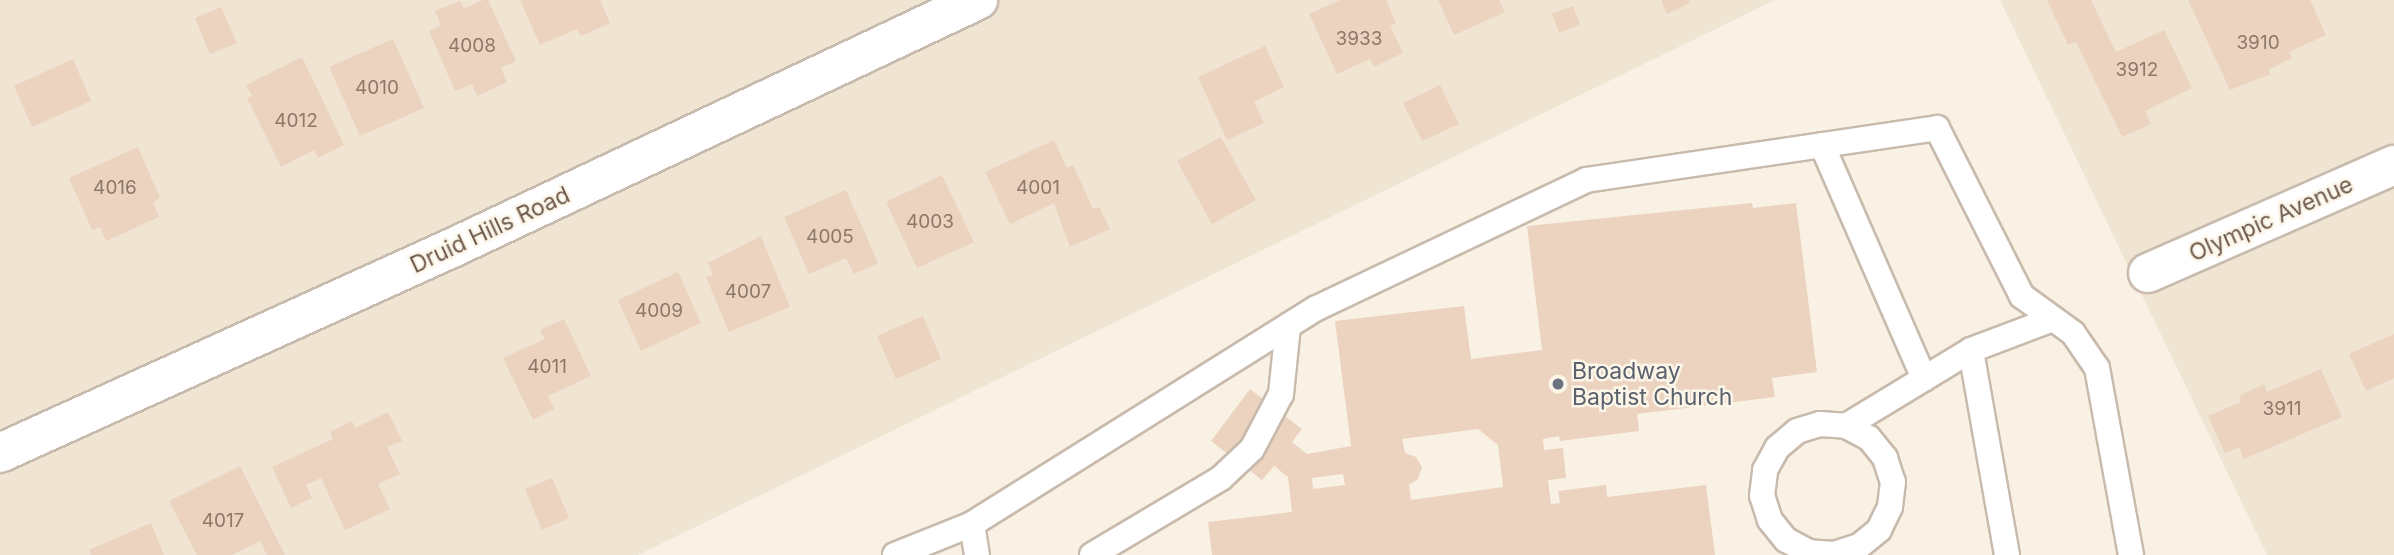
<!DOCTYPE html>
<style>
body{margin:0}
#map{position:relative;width:2394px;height:555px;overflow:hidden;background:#f9f2e4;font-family:Inter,sans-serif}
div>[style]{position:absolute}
.residential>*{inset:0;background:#f0e4d3}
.building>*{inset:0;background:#ebd3bf}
.roads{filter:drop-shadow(2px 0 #c8baac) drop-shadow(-2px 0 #c8baac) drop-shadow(0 2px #c8baac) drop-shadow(0 -2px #c8baac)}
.lane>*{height:24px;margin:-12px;padding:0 12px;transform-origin:12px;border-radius:12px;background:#fff}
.street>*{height:38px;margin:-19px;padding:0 19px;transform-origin:19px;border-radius:19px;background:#fff}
.dots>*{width:19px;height:19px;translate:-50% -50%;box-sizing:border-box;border:4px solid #fcf6e9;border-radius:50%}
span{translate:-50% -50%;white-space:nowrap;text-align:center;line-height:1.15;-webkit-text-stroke:5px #fcf6e9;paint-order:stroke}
.number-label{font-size:19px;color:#8d786a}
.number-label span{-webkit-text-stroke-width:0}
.street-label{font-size:23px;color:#6e5a4d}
.worship-label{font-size:23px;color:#5b616d}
.left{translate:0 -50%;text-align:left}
</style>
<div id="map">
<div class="residential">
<div style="clip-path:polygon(0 0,1775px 0,638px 555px,0 555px)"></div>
<div style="clip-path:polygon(2000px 0,2394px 0,2394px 555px,2267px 555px)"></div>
</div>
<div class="building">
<div style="clip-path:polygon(483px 0,488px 0,516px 61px,501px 68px,507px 82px,477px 96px,472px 84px,455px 91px,429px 31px,441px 25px,435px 11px,460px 1px,464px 9px)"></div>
<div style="clip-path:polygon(520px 0,600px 0,610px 23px,581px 36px,577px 29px,540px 45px)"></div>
<div style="clip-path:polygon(1340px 0,1386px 0,1396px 23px,1390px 26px,1403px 53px,1374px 67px,1370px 59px,1337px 74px,1309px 14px)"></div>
<div style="clip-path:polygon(1438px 0,1499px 0,1505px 12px,1454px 35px)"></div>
<div style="clip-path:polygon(1661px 0,1688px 0,1690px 3px,1667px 14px)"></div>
<div style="clip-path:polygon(2047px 0,2091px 0,2116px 52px,2164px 30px,2192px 88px,2145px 111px,2151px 124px,2122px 137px,2076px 42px,2068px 45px)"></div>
<div style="clip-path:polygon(2188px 0,2310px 0,2326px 35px,2289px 52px,2292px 58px,2268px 70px,2271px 74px,2230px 90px)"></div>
<div style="clip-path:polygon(1573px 6px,1580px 25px,1559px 33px,1552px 14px)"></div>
<div style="clip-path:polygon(221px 7px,237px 43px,210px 54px,195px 18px)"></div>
<div style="clip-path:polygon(393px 39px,424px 108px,360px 136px,329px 67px)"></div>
<div style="clip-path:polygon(1265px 46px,1284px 87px,1254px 102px,1264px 123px,1227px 140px,1198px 77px)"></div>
<div style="clip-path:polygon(302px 57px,344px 145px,318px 158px,314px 150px,281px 167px,247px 98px,252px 96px,246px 85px)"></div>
<div style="clip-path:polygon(73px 59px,91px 101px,32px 127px,14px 86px)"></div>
<div style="clip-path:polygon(1440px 85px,1459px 124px,1422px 141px,1403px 103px)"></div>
<div style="clip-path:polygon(1221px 137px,1256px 200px,1212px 224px,1177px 161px)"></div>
<div style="clip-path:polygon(1054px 140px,1067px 168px,1073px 165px,1093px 209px,1099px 207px,1110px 229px,1070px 247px,1054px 203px,1010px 224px,985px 172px)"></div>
<div style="clip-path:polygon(138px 147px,160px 198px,153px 202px,159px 217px,106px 241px,100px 227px,92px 230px,69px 178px)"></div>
<div style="clip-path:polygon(942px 175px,974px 242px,917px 268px,886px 202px)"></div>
<div style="clip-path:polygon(846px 190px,878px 263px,854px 274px,846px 258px,809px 274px,784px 217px)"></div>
<div style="clip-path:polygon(evenodd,1752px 203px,1753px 208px,1796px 203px,1817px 372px,1772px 378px,1775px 397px,1637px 414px,1639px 431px,1560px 441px,1559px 436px,1543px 439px,1544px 450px,1563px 448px,1566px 478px,1548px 480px,1551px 504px,1560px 503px,1558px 491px,1606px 485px,1607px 497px,1706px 485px,1715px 555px,1212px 555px,1208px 522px,1292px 512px,1288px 477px,1274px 466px,1262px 480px,1211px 441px,1250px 389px,1302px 429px,1292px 442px,1307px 454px,1351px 446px,1335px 321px,1464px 306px,1471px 359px,1542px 350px,1527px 226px,1752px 203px,1478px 429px,1498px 445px,1503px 487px,1411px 500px,1409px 485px,1418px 479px,1422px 467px,1416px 457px,1405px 453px,1402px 439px,1478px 429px,1752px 203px,1343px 474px,1345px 485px,1313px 489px,1312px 478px,1343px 474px)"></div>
<div style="clip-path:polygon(761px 236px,790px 307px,729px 332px,706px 277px,713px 275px,708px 263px)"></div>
<div style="clip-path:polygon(678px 272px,701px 323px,641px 351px,618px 300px)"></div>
<div style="clip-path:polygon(923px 316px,941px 359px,896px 379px,877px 336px)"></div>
<div style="clip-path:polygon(564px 319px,591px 376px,548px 396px,554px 409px,533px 420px,503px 358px,545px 339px,540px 330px)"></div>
<div style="clip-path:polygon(2394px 334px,2394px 378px,2366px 391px,2349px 354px)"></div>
<div style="clip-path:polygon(2321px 369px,2342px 417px,2244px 459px,2239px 447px,2225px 453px,2208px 416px,2241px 402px,2239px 396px,2264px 384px,2267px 392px)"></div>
<div style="clip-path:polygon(388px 412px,402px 441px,387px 447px,400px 474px,378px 484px,390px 509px,345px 530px,321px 478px,306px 485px,312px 498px,291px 508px,272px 467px,333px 439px,330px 432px,352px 421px,355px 428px)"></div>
<div style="clip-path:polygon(240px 466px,285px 555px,267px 555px,260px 541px,232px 555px,197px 555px,169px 501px)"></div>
<div style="clip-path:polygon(552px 478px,569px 518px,542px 530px,525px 489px)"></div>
<div style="clip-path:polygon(151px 523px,164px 555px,91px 555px,89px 550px)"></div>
</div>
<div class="roads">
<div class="lane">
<div style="left:1822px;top:145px;width:255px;rotate:66.4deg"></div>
<div style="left:1846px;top:426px;width:26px;rotate:28deg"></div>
<div style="left:1869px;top:438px;width:26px;rotate:51deg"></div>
<div style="left:1885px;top:458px;width:25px;rotate:72deg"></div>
<div style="left:1893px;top:482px;width:25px;rotate:97deg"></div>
<div style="left:1890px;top:507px;width:25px;rotate:116deg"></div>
<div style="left:1879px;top:530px;width:26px;rotate:141deg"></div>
<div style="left:1859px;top:546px;width:25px;rotate:162deg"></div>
<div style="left:1835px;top:554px;width:26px;rotate:-176deg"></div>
<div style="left:1809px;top:552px;width:26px;rotate:-152deg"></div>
<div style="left:1786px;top:540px;width:26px;rotate:-129deg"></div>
<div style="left:1770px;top:520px;width:25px;rotate:-108deg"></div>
<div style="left:1762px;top:496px;width:26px;rotate:-83deg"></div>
<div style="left:1765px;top:470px;width:25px;rotate:-61deg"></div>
<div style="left:1777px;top:448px;width:26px;rotate:-40deg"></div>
<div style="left:1797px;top:431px;width:24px;rotate:-17deg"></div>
<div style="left:1820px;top:424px;width:26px;rotate:4deg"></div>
<div style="left:1846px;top:426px;width:146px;rotate:-31.3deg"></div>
<div style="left:972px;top:524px;width:31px;rotate:81deg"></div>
<div style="left:895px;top:555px;width:83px;rotate:-21.9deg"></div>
<div style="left:972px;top:524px;width:407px;rotate:-32.1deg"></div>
<div style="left:1317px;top:308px;width:298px;rotate:-25.4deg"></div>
<div style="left:1586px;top:180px;width:355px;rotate:-8.4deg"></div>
<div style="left:1937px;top:128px;width:188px;rotate:63.2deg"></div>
<div style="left:2022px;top:296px;width:63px;rotate:36deg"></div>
<div style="left:2073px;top:333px;width:42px;rotate:55.6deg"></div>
<div style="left:2097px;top:368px;width:190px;rotate:79.7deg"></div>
<div style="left:1092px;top:555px;width:150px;rotate:-30.8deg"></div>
<div style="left:1221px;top:478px;width:42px;rotate:-43.1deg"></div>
<div style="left:1252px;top:449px;width:62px;rotate:-62.2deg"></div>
<div style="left:1281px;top:394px;width:68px;rotate:-84.1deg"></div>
<div style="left:2007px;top:555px;width:208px;rotate:-100deg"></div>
<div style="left:1971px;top:350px;width:88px;rotate:-20.7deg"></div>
</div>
<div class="street">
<div style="left:2148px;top:273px;width:269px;rotate:-23.7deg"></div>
<div style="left:0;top:453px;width:494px;rotate:-24.4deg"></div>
<div style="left:450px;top:249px;width:584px;rotate:-25.25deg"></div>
</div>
</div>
<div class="dots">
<div style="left:1558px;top:384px;background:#6b7280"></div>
</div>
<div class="number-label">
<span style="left:1359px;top:39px">3933</span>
<span style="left:2258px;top:43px">3910</span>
<span style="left:472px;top:46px">4008</span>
<span style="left:2137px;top:70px">3912</span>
<span style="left:377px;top:88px">4010</span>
<span style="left:296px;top:121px">4012</span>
<span style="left:115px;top:188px">4016</span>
<span style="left:1038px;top:188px">4001</span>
<span style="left:930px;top:222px">4003</span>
<span style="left:830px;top:237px">4005</span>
<span style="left:748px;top:292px">4007</span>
<span style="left:659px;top:311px">4009</span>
<span style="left:547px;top:367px">4011</span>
<span style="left:2282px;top:409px">3911</span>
<span style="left:223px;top:521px">4017</span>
</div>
<div class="street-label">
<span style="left:2271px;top:219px;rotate:-24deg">Olympic Avenue</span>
<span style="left:490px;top:230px;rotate:-25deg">Druid Hills Road</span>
</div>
<div class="worship-label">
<span class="left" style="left:1572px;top:384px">Broadway<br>Baptist Church</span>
</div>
</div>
